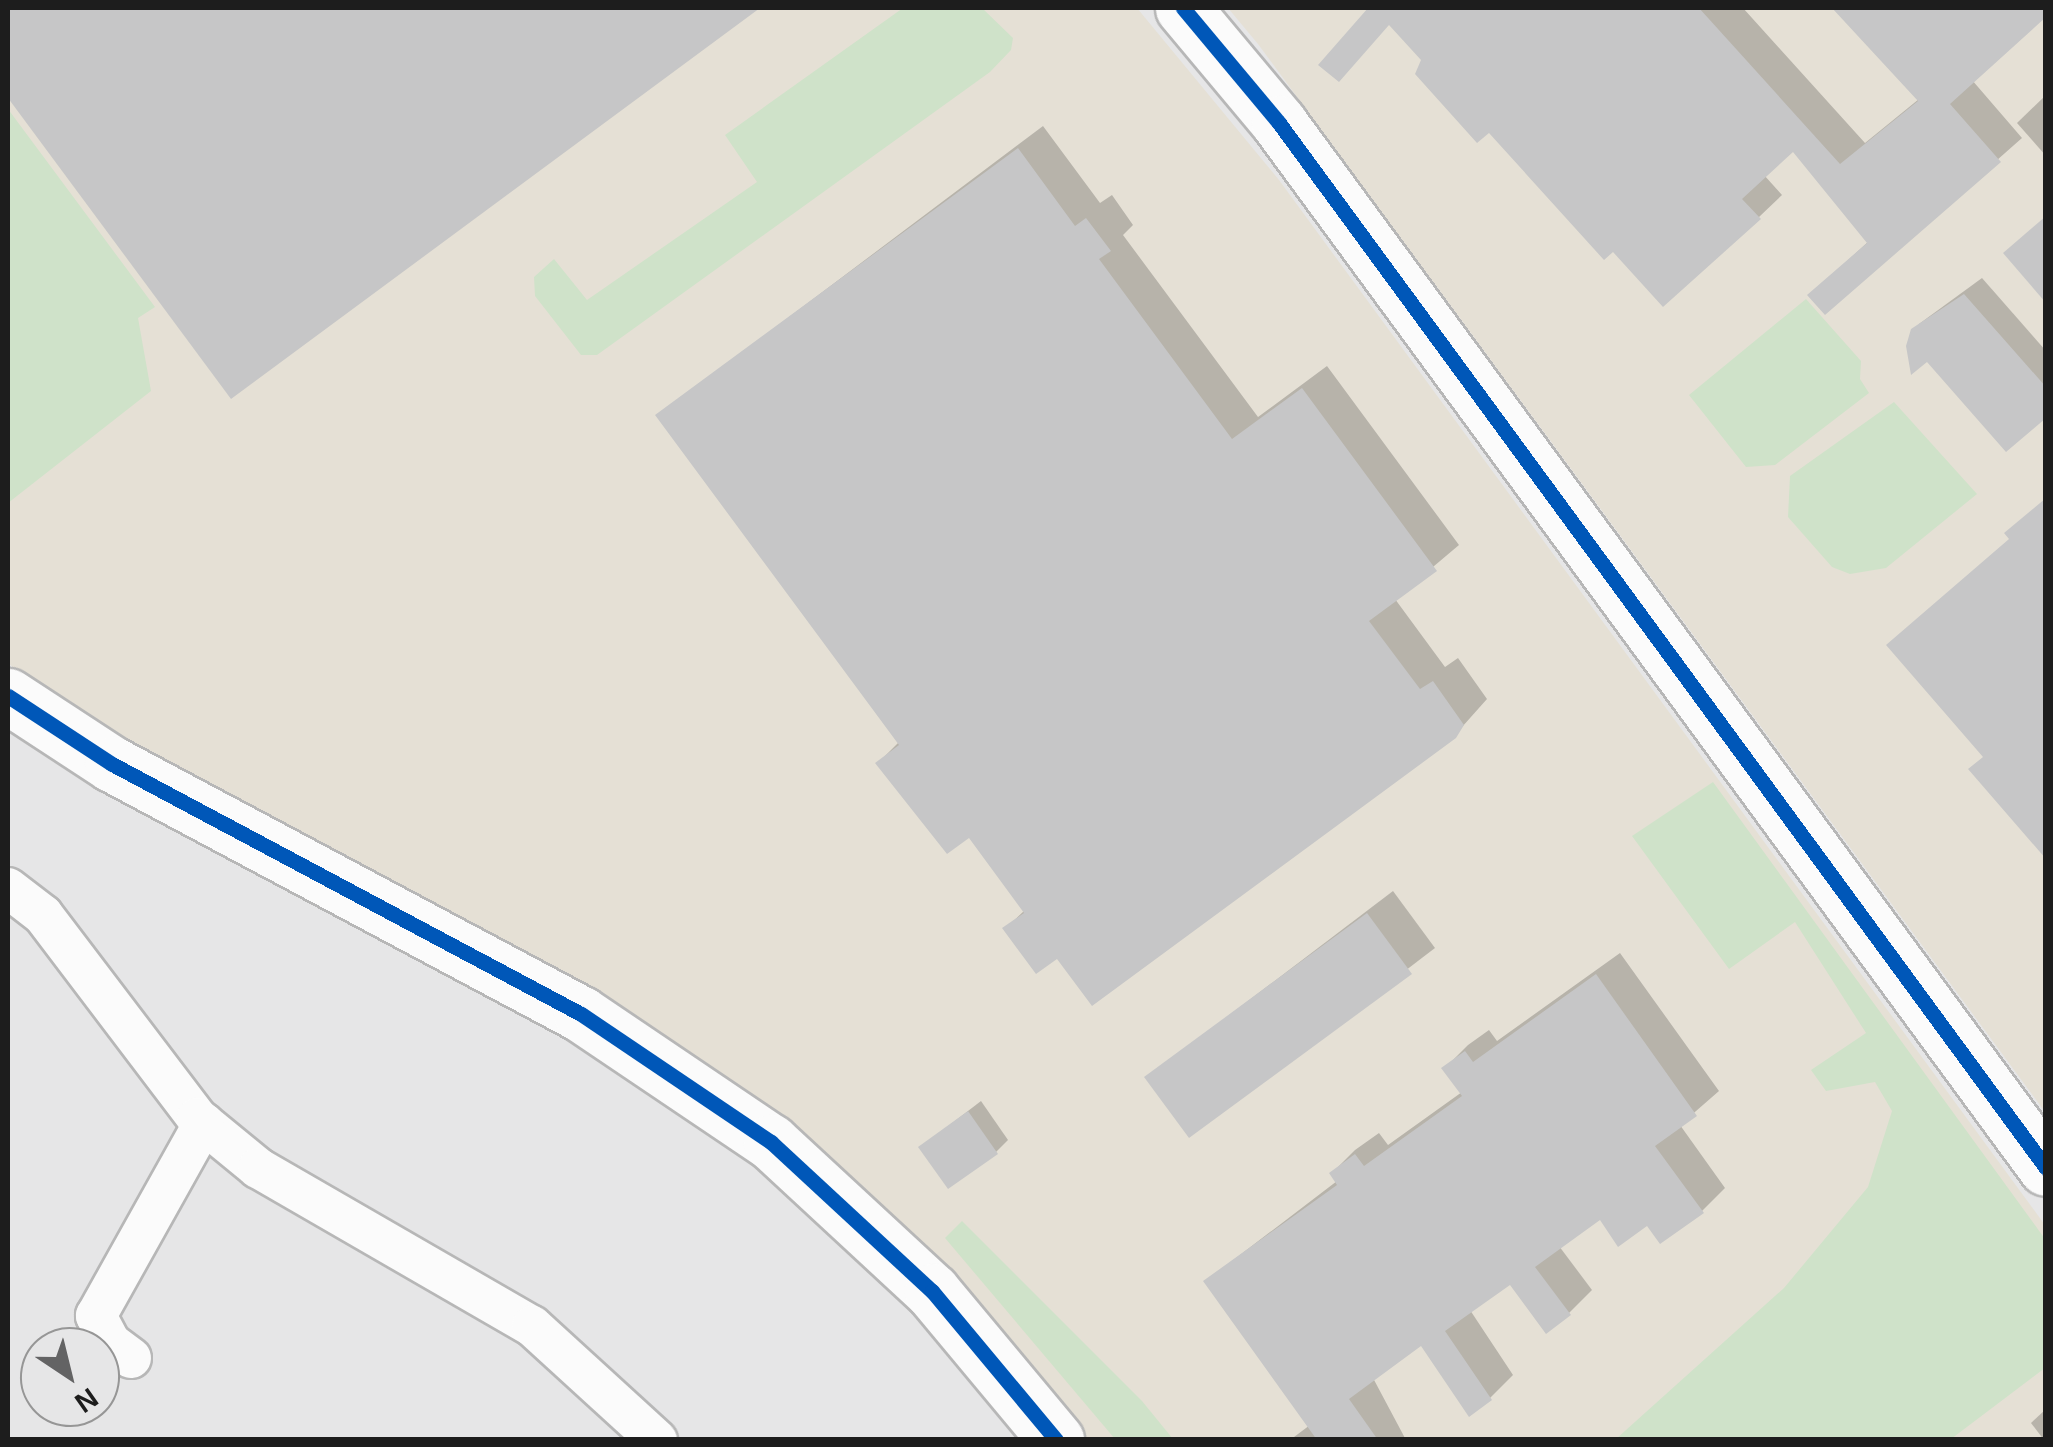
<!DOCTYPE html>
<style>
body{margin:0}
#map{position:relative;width:2053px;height:1447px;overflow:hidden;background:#e6e6e7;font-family:Helvetica,sans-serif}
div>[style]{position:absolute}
.industrial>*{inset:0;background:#e5e0d5}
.green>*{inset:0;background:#cfe2c9}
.shadow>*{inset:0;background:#0003}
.building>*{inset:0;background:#c6c6c7}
.roads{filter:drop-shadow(2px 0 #b7b7b7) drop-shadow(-2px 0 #b7b7b7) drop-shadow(0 2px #b7b7b7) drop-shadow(0 -2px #b7b7b7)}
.street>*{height:40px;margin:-20px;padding:0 20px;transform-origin:20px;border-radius:20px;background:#fbfbfb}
.secondary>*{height:55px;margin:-27.5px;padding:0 27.5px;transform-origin:27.5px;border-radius:27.5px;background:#fbfbfb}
.cycleway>*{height:15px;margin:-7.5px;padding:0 7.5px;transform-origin:7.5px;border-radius:7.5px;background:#0057b8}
span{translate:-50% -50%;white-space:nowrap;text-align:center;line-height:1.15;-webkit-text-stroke:8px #e6e6e7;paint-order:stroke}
.frame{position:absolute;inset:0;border:10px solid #1d1d1d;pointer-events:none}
.north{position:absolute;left:20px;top:1327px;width:100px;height:100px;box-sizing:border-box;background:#e6e6e7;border:2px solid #969696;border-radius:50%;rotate:145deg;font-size:28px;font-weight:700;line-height:40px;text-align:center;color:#1d1d1d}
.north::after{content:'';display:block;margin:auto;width:35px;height:45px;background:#636364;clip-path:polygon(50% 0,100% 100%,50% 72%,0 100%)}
</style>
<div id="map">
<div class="industrial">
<div style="clip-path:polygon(8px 8px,1137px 8px,1279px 180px,2045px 1225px,2045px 1439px,1083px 1439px,977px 1308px,321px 853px,44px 695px,8px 663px)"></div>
<div style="clip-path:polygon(1228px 8px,2045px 8px,2045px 1112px,1258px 44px)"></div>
</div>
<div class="green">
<div style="clip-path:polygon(903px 8px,982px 8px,1013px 38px,1011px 50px,990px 72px,597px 355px,581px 355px,535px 296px,534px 277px,554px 259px,587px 300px,757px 182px,725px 135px)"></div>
<div style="clip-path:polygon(8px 109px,155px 307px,138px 318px,151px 391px,8px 503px)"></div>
<div style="clip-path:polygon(1806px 299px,1861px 361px,1860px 379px,1869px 393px,1775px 465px,1746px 467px,1689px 395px)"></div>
<div style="clip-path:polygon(1894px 402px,1977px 494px,1886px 568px,1850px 574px,1832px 567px,1788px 517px,1790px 476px)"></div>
<div style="clip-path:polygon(1713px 782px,2045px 1239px,2045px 1368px,1951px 1439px,1616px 1439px,1784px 1288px,1868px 1187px,1892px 1111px,1875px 1082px,1826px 1091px,1811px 1070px,1866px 1033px,1795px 922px,1729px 969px,1632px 836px)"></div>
<div style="clip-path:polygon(962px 1221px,1142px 1401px,1173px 1439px,1115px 1439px,945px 1238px)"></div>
</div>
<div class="shadow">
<div style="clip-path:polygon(8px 8px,755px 8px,232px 396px,8px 94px)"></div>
<div style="clip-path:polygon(1372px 8px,1743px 8px,1865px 143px,1919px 99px,1836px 8px,2046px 8px,2046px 13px,1972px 80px,2022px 138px,1825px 312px,1810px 295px,1869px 241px,1794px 149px,1764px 175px,1782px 195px,1759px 217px,1613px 248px,1489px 129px,1391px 23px,1322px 64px)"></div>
<div style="clip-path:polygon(2046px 95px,2046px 156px,2017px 123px)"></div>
<div style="clip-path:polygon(1043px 126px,1100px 203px,1112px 195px,1133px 225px,1123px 235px,1258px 417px,1327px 366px,1459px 545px,1395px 599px,1445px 667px,1458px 658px,1487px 699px,1454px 736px,1058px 955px,1006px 928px,1025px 910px,969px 835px,878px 763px,900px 741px,659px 415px)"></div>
<div style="clip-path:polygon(1982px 278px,2046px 351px,2046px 414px,1919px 324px)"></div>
<div style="clip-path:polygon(1393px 891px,1435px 948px,1190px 1135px,1148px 1077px)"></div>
<div style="clip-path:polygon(1620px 953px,1719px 1091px,1680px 1125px,1725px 1188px,1702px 1211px,1648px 1223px,1601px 1217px,1559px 1246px,1592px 1290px,1569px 1313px,1511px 1281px,1470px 1310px,1513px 1375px,1490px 1398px,1422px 1342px,1373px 1378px,1406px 1440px,1290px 1440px,1310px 1425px,1206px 1281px,1337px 1181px,1332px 1173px,1355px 1150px,1379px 1133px,1388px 1145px,1462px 1092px,1445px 1068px,1468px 1045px,1489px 1030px,1497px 1041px)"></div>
<div style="clip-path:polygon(981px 1101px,1008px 1140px,996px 1152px,921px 1147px)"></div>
<div style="clip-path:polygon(2046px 1409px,2046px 1440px,2044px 1440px,2031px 1423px)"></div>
</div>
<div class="building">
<div style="clip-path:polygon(8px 8px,760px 8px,231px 399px,8px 98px)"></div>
<div style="clip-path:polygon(1368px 8px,1699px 8px,1840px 164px,1918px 101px,1832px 8px,2046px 8px,2046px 17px,1950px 104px,2001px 162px,1825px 315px,1807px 295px,1867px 243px,1793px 152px,1742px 199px,1761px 219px,1663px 307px,1613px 252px,1604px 260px,1489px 133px,1477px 143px,1415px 74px,1421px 60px,1389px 25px,1339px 82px,1318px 65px)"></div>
<div style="clip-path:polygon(1018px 148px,1075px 226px,1086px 218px,1111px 251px,1099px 259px,1232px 439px,1302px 388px,1437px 571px,1369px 621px,1420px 689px,1433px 681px,1464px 725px,1456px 738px,1092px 1006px,1057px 959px,1036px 974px,1002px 928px,1024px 913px,969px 838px,947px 854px,875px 763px,899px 745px,655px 415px)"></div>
<div style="clip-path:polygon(2046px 216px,2046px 303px,2003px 253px)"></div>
<div style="clip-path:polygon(1964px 294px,2046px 387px,2046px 418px,2006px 452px,1927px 362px,1911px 375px,1906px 346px,1911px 329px)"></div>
<div style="clip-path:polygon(2046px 498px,2046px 859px,1968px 769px,1983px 757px,1886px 645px,2009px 539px,2004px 533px)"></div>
<div style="clip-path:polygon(1367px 913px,1412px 974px,1189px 1138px,1144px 1077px)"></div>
<div style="clip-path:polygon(1596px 974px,1697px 1116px,1655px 1146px,1704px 1213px,1660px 1244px,1647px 1226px,1618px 1247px,1600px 1220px,1535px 1267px,1571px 1315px,1546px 1334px,1510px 1285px,1445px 1331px,1492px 1400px,1469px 1417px,1421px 1346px,1349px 1399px,1378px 1440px,1317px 1440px,1203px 1281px,1337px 1185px,1329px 1173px,1355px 1154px,1364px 1166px,1462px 1096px,1441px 1068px,1465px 1051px,1473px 1062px)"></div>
<div style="clip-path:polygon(968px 1111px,998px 1154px,948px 1189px,918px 1147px)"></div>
</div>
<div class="roads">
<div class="street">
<div style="left:8px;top:888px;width:44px;rotate:37.6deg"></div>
<div style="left:43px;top:915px;width:255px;rotate:52.8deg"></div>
<div style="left:197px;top:1118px;width:79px;rotate:39.3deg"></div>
<div style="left:258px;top:1168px;width:316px;rotate:30deg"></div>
<div style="left:532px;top:1326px;width:169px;rotate:42.4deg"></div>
<div style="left:131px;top:1358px;width:26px;rotate:-143deg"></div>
<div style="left:110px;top:1342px;width:30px;rotate:-118deg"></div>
<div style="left:96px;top:1316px;width:221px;rotate:-60.8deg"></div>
</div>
<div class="secondary">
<div style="left:1183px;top:8px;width:150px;rotate:50.1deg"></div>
<div style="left:1279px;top:123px;width:1296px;rotate:53.72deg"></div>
<div style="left:8px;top:696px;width:124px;rotate:33.2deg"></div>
<div style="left:112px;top:764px;width:531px;rotate:28.06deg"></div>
<div style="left:581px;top:1014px;width:229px;rotate:34deg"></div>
<div style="left:771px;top:1142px;width:219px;rotate:42.8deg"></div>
<div style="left:932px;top:1291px;width:194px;rotate:50.2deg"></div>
</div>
</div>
<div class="cycleway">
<div style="left:1183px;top:8px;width:150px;rotate:50.1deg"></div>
<div style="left:1279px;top:123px;width:1296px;rotate:53.72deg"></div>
<div style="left:8px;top:696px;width:124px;rotate:33.2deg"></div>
<div style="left:112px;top:764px;width:531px;rotate:28.06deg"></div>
<div style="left:581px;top:1014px;width:229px;rotate:34deg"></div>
<div style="left:771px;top:1142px;width:219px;rotate:42.8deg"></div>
<div style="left:932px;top:1291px;width:194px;rotate:50.2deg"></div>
</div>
<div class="frame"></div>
<div class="north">N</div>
</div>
